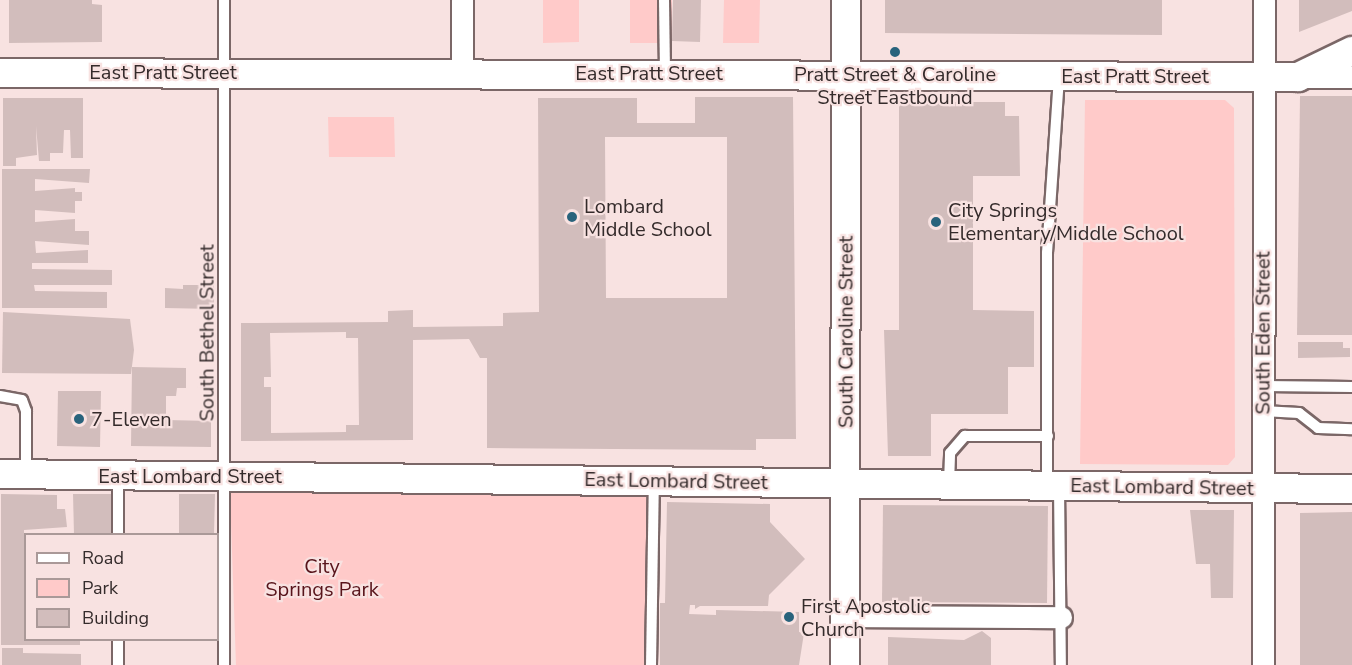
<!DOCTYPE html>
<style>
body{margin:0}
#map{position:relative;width:1352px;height:665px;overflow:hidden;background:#f8e2e1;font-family:"Nunito Sans",sans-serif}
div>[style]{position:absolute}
.green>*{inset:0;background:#ffcac9}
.building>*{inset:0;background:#d2bdbc}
.roads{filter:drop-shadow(2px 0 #7b6767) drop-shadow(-2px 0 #7b6767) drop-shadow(0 2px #7b6767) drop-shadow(0 -2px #7b6767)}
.lane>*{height:10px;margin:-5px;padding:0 5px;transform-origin:5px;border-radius:5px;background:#fff}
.street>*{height:21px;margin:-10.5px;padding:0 10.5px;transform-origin:10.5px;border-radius:10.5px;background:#fff}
.secondary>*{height:28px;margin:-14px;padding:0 14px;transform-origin:14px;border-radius:14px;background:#fff}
.dots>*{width:16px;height:16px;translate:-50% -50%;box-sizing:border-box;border:3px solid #f8e2e1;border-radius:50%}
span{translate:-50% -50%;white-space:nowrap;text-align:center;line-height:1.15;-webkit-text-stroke:4.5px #f8e2e1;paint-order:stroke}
.street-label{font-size:20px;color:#342b2b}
.poi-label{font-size:20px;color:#342b2b}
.left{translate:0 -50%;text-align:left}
.park-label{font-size:20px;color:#58141b}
.legend{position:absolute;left:24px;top:533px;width:195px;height:108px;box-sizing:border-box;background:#f8e2e1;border:2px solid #aa9998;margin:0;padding:8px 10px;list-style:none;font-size:18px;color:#342b2b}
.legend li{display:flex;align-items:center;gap:12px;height:30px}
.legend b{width:30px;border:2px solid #aa9998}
</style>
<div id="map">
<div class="green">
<div style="clip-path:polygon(543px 0,579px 0,579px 42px,543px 43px)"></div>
<div style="clip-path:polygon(630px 0,672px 0,672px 43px,630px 43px)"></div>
<div style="clip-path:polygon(724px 0,760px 0,759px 43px,723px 43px)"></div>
<div style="clip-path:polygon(1085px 100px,1225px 100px,1234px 108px,1235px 457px,1228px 465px,1080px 464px)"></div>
<div style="clip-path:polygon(328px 117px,394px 117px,395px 157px,329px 157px)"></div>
<div style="clip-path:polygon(236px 489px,647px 493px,644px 665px,236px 665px,230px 494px)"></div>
</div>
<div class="building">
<div style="clip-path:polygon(9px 0,92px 0,92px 4px,102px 5px,102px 42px,9px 43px)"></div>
<div style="clip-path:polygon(673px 0,701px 0,700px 42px,672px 41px)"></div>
<div style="clip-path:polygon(885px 0,1162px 0,1162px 35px,885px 33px)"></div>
<div style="clip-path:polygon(1299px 0,1352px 0,1352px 11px,1299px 32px)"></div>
<div style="clip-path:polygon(1300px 96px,1352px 96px,1352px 335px,1297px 335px)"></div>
<div style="clip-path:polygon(evenodd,695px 97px,793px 97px,796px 439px,756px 439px,756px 450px,487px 448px,487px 358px,480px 358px,469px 339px,413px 340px,413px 440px,241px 441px,241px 323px,388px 322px,388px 311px,413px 310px,413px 327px,503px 326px,503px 313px,539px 312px,538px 98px,637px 98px,637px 123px,695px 123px,695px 97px,605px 137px,727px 137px,727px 298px,606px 298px,605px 137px,695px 97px,346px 332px,346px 338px,358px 338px,359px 425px,346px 425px,346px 432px,271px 433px,271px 387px,264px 387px,264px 377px,271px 377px,270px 333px,346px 332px)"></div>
<div style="clip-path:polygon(3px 98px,83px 98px,83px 158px,71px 158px,70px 130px,64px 130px,63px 153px,50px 153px,50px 161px,39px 161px,36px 126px,37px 155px,16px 158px,16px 166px,3px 166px)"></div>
<div style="clip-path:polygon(899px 102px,1005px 102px,1005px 116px,1019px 116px,1020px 176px,973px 176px,973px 310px,1034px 311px,1034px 367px,1008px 367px,1008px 414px,931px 414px,931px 456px,888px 456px,884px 330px,899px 330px)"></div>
<div style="clip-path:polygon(2px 169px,90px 169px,89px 183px,35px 179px,35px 191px,75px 188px,75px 192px,82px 192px,82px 201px,75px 201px,75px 213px,35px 210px,35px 222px,75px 219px,75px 231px,89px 231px,89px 245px,35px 241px,36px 253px,88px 250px,88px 263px,32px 263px,32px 269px,112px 270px,112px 285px,34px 285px,35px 291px,107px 292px,107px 308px,2px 308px)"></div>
<div style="clip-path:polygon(183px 285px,214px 285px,214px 309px,165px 308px,165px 288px,183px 289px)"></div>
<div style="clip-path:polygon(3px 312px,130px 319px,134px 350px,131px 374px,2px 373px)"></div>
<div style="clip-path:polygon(1298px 342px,1343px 342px,1343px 348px,1350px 348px,1350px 357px,1298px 358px)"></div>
<div style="clip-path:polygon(132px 367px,186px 368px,186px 388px,177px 388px,176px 396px,166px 396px,166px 420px,211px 421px,211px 447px,131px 446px)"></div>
<div style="clip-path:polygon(58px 391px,101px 391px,100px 447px,57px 446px)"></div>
<div style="clip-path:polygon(1px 494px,57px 495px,57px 509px,65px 509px,67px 527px,24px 530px,26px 640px,80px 640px,80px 645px,1px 645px)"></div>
<div style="clip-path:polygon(73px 494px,111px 494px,111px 534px,74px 534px)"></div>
<div style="clip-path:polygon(179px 494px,215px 494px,214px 534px,179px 534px)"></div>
<div style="clip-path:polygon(667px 502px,770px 504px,770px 522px,805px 559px,769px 595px,768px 606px,700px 606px,695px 609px,695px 605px,690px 605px,689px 614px,716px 615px,716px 610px,799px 612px,799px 632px,804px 633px,799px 665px,660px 665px,660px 603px,665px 603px)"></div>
<div style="clip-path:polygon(883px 505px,1048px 506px,1047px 603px,882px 602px)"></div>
<div style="clip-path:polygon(1190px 510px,1234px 510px,1233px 598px,1211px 598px,1210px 564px,1196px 564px)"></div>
<div style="clip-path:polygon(1352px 512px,1352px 665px,1300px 665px,1300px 513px)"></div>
<div style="clip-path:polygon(982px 631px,991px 638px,991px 665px,888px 665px,888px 637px,964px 640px)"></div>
<div style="clip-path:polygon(2px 648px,23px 648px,23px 653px,81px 654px,81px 665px,2px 665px)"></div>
</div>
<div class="roads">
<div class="lane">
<div style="left:224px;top:0;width:665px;rotate:90deg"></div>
<div style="left:664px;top:0;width:73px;rotate:89.2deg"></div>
<div style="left:1264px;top:386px;width:88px;rotate:0.7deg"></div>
<div style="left:0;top:396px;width:22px;rotate:10deg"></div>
<div style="left:22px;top:400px;width:12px;rotate:70deg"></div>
<div style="left:26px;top:411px;width:62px;rotate:90deg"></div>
<div style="left:1263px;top:411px;width:36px;rotate:3deg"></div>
<div style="left:1299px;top:413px;width:24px;rotate:38deg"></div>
<div style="left:1318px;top:428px;width:34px;rotate:2deg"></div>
<div style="left:949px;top:484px;width:31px;rotate:-88deg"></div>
<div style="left:950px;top:453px;width:23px;rotate:-49deg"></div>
<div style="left:965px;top:436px;width:83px"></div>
<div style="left:1047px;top:486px;width:233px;rotate:-90deg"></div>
<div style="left:1047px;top:253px;width:174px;rotate:-86.1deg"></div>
<div style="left:1059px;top:486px;width:179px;rotate:89.4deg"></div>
<div style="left:118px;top:534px;width:58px;rotate:-90deg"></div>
<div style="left:118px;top:665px;width:25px;rotate:-90deg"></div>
<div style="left:651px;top:665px;width:183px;rotate:-89.1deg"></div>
</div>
<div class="street">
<div style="left:462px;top:0;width:73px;rotate:90deg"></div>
<div style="left:1305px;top:77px;width:47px"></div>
<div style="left:845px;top:616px;width:216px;rotate:0.3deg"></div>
<div style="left:1263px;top:665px;width:665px;rotate:-89.91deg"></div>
</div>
<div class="secondary">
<div style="left:0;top:73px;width:1298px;rotate:0.18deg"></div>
<div style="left:1298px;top:77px;width:60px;rotate:-25.7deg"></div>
<div style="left:0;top:474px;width:1352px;rotate:0.64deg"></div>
<div style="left:845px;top:665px;width:665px;rotate:-89.91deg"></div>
</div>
</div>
<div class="dots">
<div style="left:895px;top:52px;background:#29637c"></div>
<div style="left:572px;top:217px;background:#29637c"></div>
<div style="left:936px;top:222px;background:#29637c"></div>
<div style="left:79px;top:419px;background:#29637c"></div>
<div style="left:789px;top:617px;background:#29637c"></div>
</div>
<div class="street-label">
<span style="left:163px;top:72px">East Pratt Street</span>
<span style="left:649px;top:73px">East Pratt Street</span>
<span style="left:1135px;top:76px">East Pratt Street</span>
<span style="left:846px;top:332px;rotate:-90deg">South Caroline Street</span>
<span style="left:207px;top:333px;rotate:-90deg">South Bethel Street</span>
<span style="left:1263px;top:333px;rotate:-90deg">South Eden Street</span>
<span style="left:190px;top:476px">East Lombard Street</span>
<span style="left:676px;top:481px;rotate:1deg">East Lombard Street</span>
<span style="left:1162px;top:487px;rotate:1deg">East Lombard Street</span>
</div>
<div class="poi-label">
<span style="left:895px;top:86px">Pratt Street &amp; Caroline<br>Street Eastbound</span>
<span class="left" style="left:584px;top:218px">Lombard<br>Middle School</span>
<span class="left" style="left:948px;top:222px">City Springs<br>Elementary/Middle School</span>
<span class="left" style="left:91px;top:419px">7-Eleven</span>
<span class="left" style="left:801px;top:618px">First Apostolic<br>Church</span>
</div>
<div class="park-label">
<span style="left:322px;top:578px">City<br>Springs Park</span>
</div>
<ul class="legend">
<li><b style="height:8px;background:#fff"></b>Road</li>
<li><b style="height:16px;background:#ffcac9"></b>Park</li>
<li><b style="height:16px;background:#d2bdbc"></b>Building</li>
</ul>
</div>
